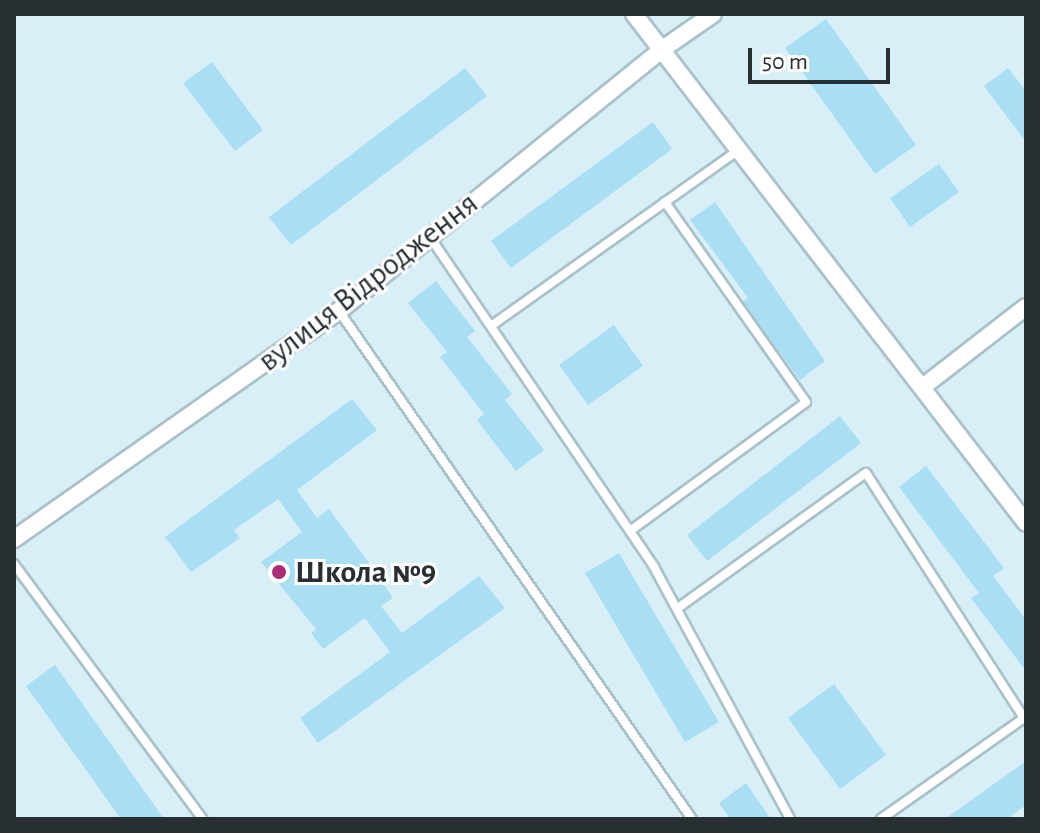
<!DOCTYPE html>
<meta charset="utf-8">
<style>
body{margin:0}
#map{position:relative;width:1040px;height:833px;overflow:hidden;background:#d9eff8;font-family:"Alegreya Sans",sans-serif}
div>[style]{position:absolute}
.building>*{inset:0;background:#a9def3}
.roads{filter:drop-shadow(2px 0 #abc1c9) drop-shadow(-2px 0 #abc1c9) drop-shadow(0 2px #abc1c9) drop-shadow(0 -2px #abc1c9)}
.lane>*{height:8px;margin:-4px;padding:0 4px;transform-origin:4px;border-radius:4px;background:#fff}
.street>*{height:16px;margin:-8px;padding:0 8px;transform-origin:8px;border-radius:8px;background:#fff}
.dots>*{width:22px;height:22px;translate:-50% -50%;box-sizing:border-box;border:4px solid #fff;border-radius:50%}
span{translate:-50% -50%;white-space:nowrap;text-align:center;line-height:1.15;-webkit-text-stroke:6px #fff;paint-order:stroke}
.street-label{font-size:32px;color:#272f33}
.poi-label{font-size:32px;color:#272f33;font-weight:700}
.left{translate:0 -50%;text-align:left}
.frame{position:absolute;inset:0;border:16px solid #272f33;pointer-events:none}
.scale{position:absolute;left:748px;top:48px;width:142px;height:36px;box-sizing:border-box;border:4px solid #272f33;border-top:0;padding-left:10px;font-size:24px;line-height:28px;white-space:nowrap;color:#272f33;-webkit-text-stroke:6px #fff;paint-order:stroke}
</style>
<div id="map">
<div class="building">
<div style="clip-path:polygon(826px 19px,916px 145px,875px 174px,785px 48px)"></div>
<div style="clip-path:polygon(212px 62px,263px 130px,235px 151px,183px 83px)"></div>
<div style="clip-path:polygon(465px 68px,487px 96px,291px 245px,269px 217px)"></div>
<div style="clip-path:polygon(1008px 68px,1026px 91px,1026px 142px,984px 86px)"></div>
<div style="clip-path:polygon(653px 122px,672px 149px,511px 268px,491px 241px)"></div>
<div style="clip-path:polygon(939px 164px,959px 192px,910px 227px,890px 198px)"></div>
<div style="clip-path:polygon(715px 202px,825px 361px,800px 380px,742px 302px,748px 298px,690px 220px)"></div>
<div style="clip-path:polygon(436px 281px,475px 331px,467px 337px,512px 394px,505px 400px,544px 450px,516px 471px,477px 420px,484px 414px,440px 357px,447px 352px,408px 303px)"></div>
<div style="clip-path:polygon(614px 325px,643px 366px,588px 405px,559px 365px)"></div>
<div style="clip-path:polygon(352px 399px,377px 430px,297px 490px,317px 518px,329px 509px,366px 559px,393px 598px,381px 606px,402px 633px,479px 576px,505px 608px,318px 743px,300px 718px,390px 652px,365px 618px,323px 649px,311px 633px,316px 629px,261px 562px,302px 532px,278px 499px,234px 530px,240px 538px,191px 572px,165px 537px)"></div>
<div style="clip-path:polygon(840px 416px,861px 443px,707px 561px,687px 535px)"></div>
<div style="clip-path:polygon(926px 466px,1004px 568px,993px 576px,1026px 620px,1026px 671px,971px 598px,979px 593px,899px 487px)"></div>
<div style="clip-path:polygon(619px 553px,719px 722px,685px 742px,585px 573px)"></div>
<div style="clip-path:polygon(55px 665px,164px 819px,121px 819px,26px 686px)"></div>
<div style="clip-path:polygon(834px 684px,886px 755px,840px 789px,788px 718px)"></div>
<div style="clip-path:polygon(1026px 761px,1026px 805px,1007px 819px,945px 819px)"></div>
<div style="clip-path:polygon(746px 783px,771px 819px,730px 819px,719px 803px)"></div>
</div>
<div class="roads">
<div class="lane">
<div style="left:430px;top:237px;width:399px;rotate:55.8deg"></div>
<div style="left:654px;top:567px;width:286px;rotate:61.6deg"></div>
<div style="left:339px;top:311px;width:619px;rotate:55.21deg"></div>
<div style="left:491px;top:326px;width:304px;rotate:-35.4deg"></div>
<div style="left:630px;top:531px;width:218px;rotate:-36.2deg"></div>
<div style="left:806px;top:402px;width:245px;rotate:-125.2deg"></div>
<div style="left:14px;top:564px;width:317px;rotate:53.5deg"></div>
<div style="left:678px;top:608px;width:231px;rotate:-35.7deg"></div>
<div style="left:866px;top:473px;width:292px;rotate:57.2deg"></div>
<div style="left:1024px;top:718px;width:175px;rotate:144.8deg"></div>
</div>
<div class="street">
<div style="left:634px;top:14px;width:642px;rotate:52.4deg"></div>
<div style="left:924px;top:386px;width:129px;rotate:-37.8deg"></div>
<div style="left:14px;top:539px;width:397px;rotate:-35.1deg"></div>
<div style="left:339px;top:311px;width:414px;rotate:-39deg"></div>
<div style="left:661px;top:50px;width:63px;rotate:-34.7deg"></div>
</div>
</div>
<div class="dots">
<div style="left:279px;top:572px;background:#ae2b75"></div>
</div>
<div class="street-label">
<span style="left:368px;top:282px;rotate:-38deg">вулиця Відродження</span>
</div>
<div class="poi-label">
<span class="left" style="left:295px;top:572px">Школа №9</span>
</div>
<div class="frame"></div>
<div class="scale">50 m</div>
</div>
